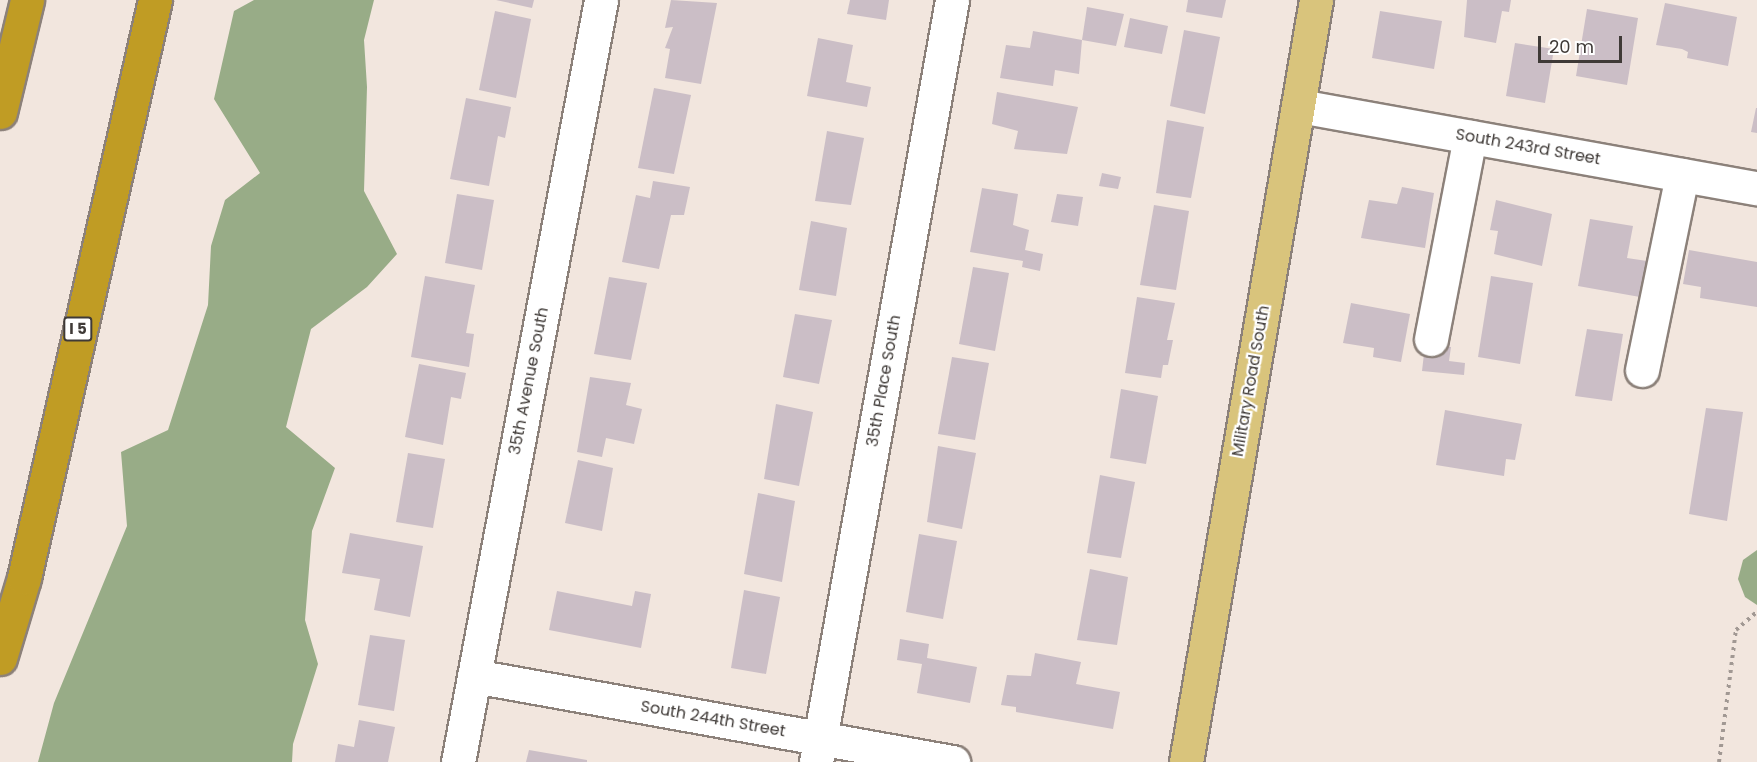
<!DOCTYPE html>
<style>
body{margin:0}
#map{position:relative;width:1757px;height:762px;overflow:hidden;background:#f2e6de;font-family:Poppins,sans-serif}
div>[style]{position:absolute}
.forest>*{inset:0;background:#98ac87}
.building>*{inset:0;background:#cbbec6}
.path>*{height:4px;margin-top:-2px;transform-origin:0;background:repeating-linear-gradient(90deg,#a19893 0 3px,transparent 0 7.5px)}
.roads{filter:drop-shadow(2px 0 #8c817a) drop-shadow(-2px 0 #8c817a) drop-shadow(0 2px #8c817a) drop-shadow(0 -2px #8c817a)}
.minor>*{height:33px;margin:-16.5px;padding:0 16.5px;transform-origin:16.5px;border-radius:16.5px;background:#fff}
.major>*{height:33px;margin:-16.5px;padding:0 16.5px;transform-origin:16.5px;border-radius:16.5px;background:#d9c47c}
.highway>*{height:33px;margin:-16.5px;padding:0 16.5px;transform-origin:16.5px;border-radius:16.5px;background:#c09c24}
span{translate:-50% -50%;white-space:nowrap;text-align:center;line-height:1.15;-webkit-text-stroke:4.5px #fff;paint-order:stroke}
.shield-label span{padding:2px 4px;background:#fff;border:2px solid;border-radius:4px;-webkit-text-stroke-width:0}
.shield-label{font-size:15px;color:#3f3a37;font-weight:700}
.street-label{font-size:16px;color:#3f3a37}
.scale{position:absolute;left:1538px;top:36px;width:84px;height:27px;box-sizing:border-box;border:3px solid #3f3a37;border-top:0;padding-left:8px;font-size:18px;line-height:21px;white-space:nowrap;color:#3f3a37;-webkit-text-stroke:4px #fff;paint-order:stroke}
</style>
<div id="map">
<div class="forest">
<div style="clip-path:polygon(254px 0,374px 0,364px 40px,367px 87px,364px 191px,397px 254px,367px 287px,311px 329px,286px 427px,335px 468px,312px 531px,305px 620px,318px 664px,293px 744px,292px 762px,38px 762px,54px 703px,127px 526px,121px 452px,168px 430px,208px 305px,211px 246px,225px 200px,260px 173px,214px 99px,234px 11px)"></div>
<div style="clip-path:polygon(1757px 550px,1757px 605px,1745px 597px,1738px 579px,1743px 560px)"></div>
</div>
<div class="building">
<div style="clip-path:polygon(496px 0,534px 0,532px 8px)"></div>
<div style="clip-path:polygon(671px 0,717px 3px,701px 84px,665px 78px,670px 49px,665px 48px,673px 27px,665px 28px)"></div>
<div style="clip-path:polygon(850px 0,889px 0,886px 20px,847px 14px)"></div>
<div style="clip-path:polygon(1188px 0,1226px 0,1222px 18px,1186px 12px)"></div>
<div style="clip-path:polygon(1467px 0,1511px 0,1509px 12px,1502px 11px,1496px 43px,1464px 37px)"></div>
<div style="clip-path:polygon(1665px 3px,1737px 17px,1728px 66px,1687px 58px,1688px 52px,1682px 49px,1656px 45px)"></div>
<div style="clip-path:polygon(1087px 7px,1124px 14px,1116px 46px,1082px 40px,1079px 74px,1055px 70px,1053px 86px,1000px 78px,1006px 45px,1030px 48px,1033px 31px,1082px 40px)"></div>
<div style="clip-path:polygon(1587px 9px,1638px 18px,1627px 85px,1576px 76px)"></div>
<div style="clip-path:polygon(495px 11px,531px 19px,516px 98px,479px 90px)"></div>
<div style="clip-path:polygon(1380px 11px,1442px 21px,1434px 69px,1372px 58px)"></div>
<div style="clip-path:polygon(1130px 18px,1168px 26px,1162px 54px,1124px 47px)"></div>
<div style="clip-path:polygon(1184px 30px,1220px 37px,1205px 114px,1170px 106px)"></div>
<div style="clip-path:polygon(818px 38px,853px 45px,846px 82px,871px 87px,867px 107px,807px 96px)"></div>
<div style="clip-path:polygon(1515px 43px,1554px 49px,1545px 103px,1506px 96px)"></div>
<div style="clip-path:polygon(654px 88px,691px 95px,674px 174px,638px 168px)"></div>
<div style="clip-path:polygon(997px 92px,1078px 107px,1067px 154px,1014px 149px,1018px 131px,992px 124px)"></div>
<div style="clip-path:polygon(466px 98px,511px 107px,505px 138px,498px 136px,489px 186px,450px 179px)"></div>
<div style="clip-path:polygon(1756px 108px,1757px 108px,1757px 133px,1751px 132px)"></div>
<div style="clip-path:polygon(1167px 120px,1204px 127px,1191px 198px,1156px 193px)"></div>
<div style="clip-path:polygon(827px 131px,864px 138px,851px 205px,815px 201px)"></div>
<div style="clip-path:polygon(1102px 173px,1121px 177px,1118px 189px,1099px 186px)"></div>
<div style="clip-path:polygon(653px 181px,690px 187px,684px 215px,671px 215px,659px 269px,622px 262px,636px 195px,650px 198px)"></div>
<div style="clip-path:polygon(1402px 187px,1434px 193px,1425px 248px,1361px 238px,1369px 200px,1397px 204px)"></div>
<div style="clip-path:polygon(982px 188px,1018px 194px,1013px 225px,1029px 230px,1025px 250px,1043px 254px,1040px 271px,1022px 267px,1023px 261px,970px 252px)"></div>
<div style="clip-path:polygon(457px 194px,494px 200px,482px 270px,445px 263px)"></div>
<div style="clip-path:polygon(1057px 194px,1083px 197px,1078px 226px,1051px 222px)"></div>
<div style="clip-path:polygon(1496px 200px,1552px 214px,1542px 266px,1494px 254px,1498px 231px,1490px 230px)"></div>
<div style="clip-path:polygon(1154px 205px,1189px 211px,1176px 290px,1140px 285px)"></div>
<div style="clip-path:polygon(1590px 219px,1633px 226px,1627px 258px,1647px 261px,1640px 297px,1578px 286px)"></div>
<div style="clip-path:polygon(811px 221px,847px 228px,836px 296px,799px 290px)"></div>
<div style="clip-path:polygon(1689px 250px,1757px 262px,1757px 307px,1700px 298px,1701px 287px,1683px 284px)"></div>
<div style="clip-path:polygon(973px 267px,1009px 273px,995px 351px,959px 344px)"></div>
<div style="clip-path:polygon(425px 276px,475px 285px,466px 333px,474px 334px,469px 367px,411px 357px)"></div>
<div style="clip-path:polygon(1491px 276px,1533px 283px,1520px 364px,1478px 357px)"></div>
<div style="clip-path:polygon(609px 277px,647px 283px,631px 360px,594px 354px)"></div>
<div style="clip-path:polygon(1137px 297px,1175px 303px,1167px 340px,1173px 340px,1168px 365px,1163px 365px,1161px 378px,1125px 373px)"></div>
<div style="clip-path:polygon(1351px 303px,1410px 314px,1401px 362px,1373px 357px,1374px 348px,1343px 343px)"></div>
<div style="clip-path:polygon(795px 314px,832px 320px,819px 384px,783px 377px)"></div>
<div style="clip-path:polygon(1587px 329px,1623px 334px,1612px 401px,1575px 396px)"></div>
<div style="clip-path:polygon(1425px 345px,1451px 347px,1449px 361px,1465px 363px,1464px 375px,1422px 371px)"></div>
<div style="clip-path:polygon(952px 357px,989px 363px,975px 440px,938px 434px)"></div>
<div style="clip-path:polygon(419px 364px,466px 373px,461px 399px,451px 397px,443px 445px,405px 437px)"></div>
<div style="clip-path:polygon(590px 377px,631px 383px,626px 405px,642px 409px,634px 444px,606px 438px,602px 457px,577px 452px)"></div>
<div style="clip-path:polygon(1121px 389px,1158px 396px,1146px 464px,1110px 458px)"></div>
<div style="clip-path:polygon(776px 404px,813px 412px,799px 486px,764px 479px)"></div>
<div style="clip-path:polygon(1706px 408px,1743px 412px,1727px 521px,1689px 514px)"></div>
<div style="clip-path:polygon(1445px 410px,1522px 424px,1515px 460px,1506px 459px,1504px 476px,1436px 465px)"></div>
<div style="clip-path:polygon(938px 446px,976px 453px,962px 529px,927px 522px)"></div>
<div style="clip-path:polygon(408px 453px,445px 459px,433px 528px,396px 522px)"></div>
<div style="clip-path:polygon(578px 460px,613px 468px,602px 531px,565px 523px)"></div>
<div style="clip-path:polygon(1100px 475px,1135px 482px,1121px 558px,1087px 553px)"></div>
<div style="clip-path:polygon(758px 493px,795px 501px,782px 582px,744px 574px)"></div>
<div style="clip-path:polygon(350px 533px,423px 546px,410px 617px,374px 610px,380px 579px,342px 573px)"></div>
<div style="clip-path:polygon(919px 534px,957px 541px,943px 619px,906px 612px)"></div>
<div style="clip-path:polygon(1090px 569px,1128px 577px,1117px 645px,1077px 640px)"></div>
<div style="clip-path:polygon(744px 590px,780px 597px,766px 674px,731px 668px)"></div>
<div style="clip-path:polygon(557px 591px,632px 606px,635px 591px,651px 594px,641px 648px,549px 630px)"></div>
<div style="clip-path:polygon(370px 635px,405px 640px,394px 711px,358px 705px)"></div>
<div style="clip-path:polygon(900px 639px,929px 644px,927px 658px,977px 667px,970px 703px,917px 693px,922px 664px,897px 660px)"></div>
<div style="clip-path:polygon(1035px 653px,1081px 662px,1076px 684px,1120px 692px,1113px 729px,1016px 712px,1016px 707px,1001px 705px,1007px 675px,1031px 676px)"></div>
<div style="clip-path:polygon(359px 720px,395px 727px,388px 762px,335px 762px,338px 744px,354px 747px)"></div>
<div style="clip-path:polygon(529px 750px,587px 760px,587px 762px,526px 762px)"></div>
</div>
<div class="path">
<div style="left:1719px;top:762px;width:133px;rotate:-82.7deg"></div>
<div style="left:1736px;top:630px;width:28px;rotate:-41deg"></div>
</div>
<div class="roads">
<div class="minor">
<div style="left:1299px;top:106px;width:465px;rotate:10.2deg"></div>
<div style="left:1431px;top:339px;width:206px;rotate:-79.1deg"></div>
<div style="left:1642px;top:370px;width:199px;rotate:-78.4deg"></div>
<div style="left:474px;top:676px;width:487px;rotate:10.2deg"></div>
<div style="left:458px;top:762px;width:775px;rotate:-79.37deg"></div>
<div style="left:816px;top:762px;width:774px;rotate:-79.88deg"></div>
</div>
<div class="major">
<div style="left:1186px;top:762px;width:773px;rotate:-80.32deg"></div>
</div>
<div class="highway">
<div style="left:0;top:112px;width:115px;rotate:-76.4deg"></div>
<div style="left:0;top:658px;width:84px;rotate:-73.3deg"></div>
<div style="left:24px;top:578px;width:593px;rotate:-77.23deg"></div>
</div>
</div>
<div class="shield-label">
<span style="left:78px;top:329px">I 5</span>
</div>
<div class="street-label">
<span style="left:1528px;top:147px;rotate:10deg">South 243rd Street</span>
<span style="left:529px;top:381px;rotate:-79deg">35th Avenue South</span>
<span style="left:884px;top:381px;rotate:-80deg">35th Place South</span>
<span style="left:1251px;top:381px;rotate:-80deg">Military Road South</span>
<span style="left:713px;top:719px;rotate:10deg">South 244th Street</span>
</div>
<div class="scale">20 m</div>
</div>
